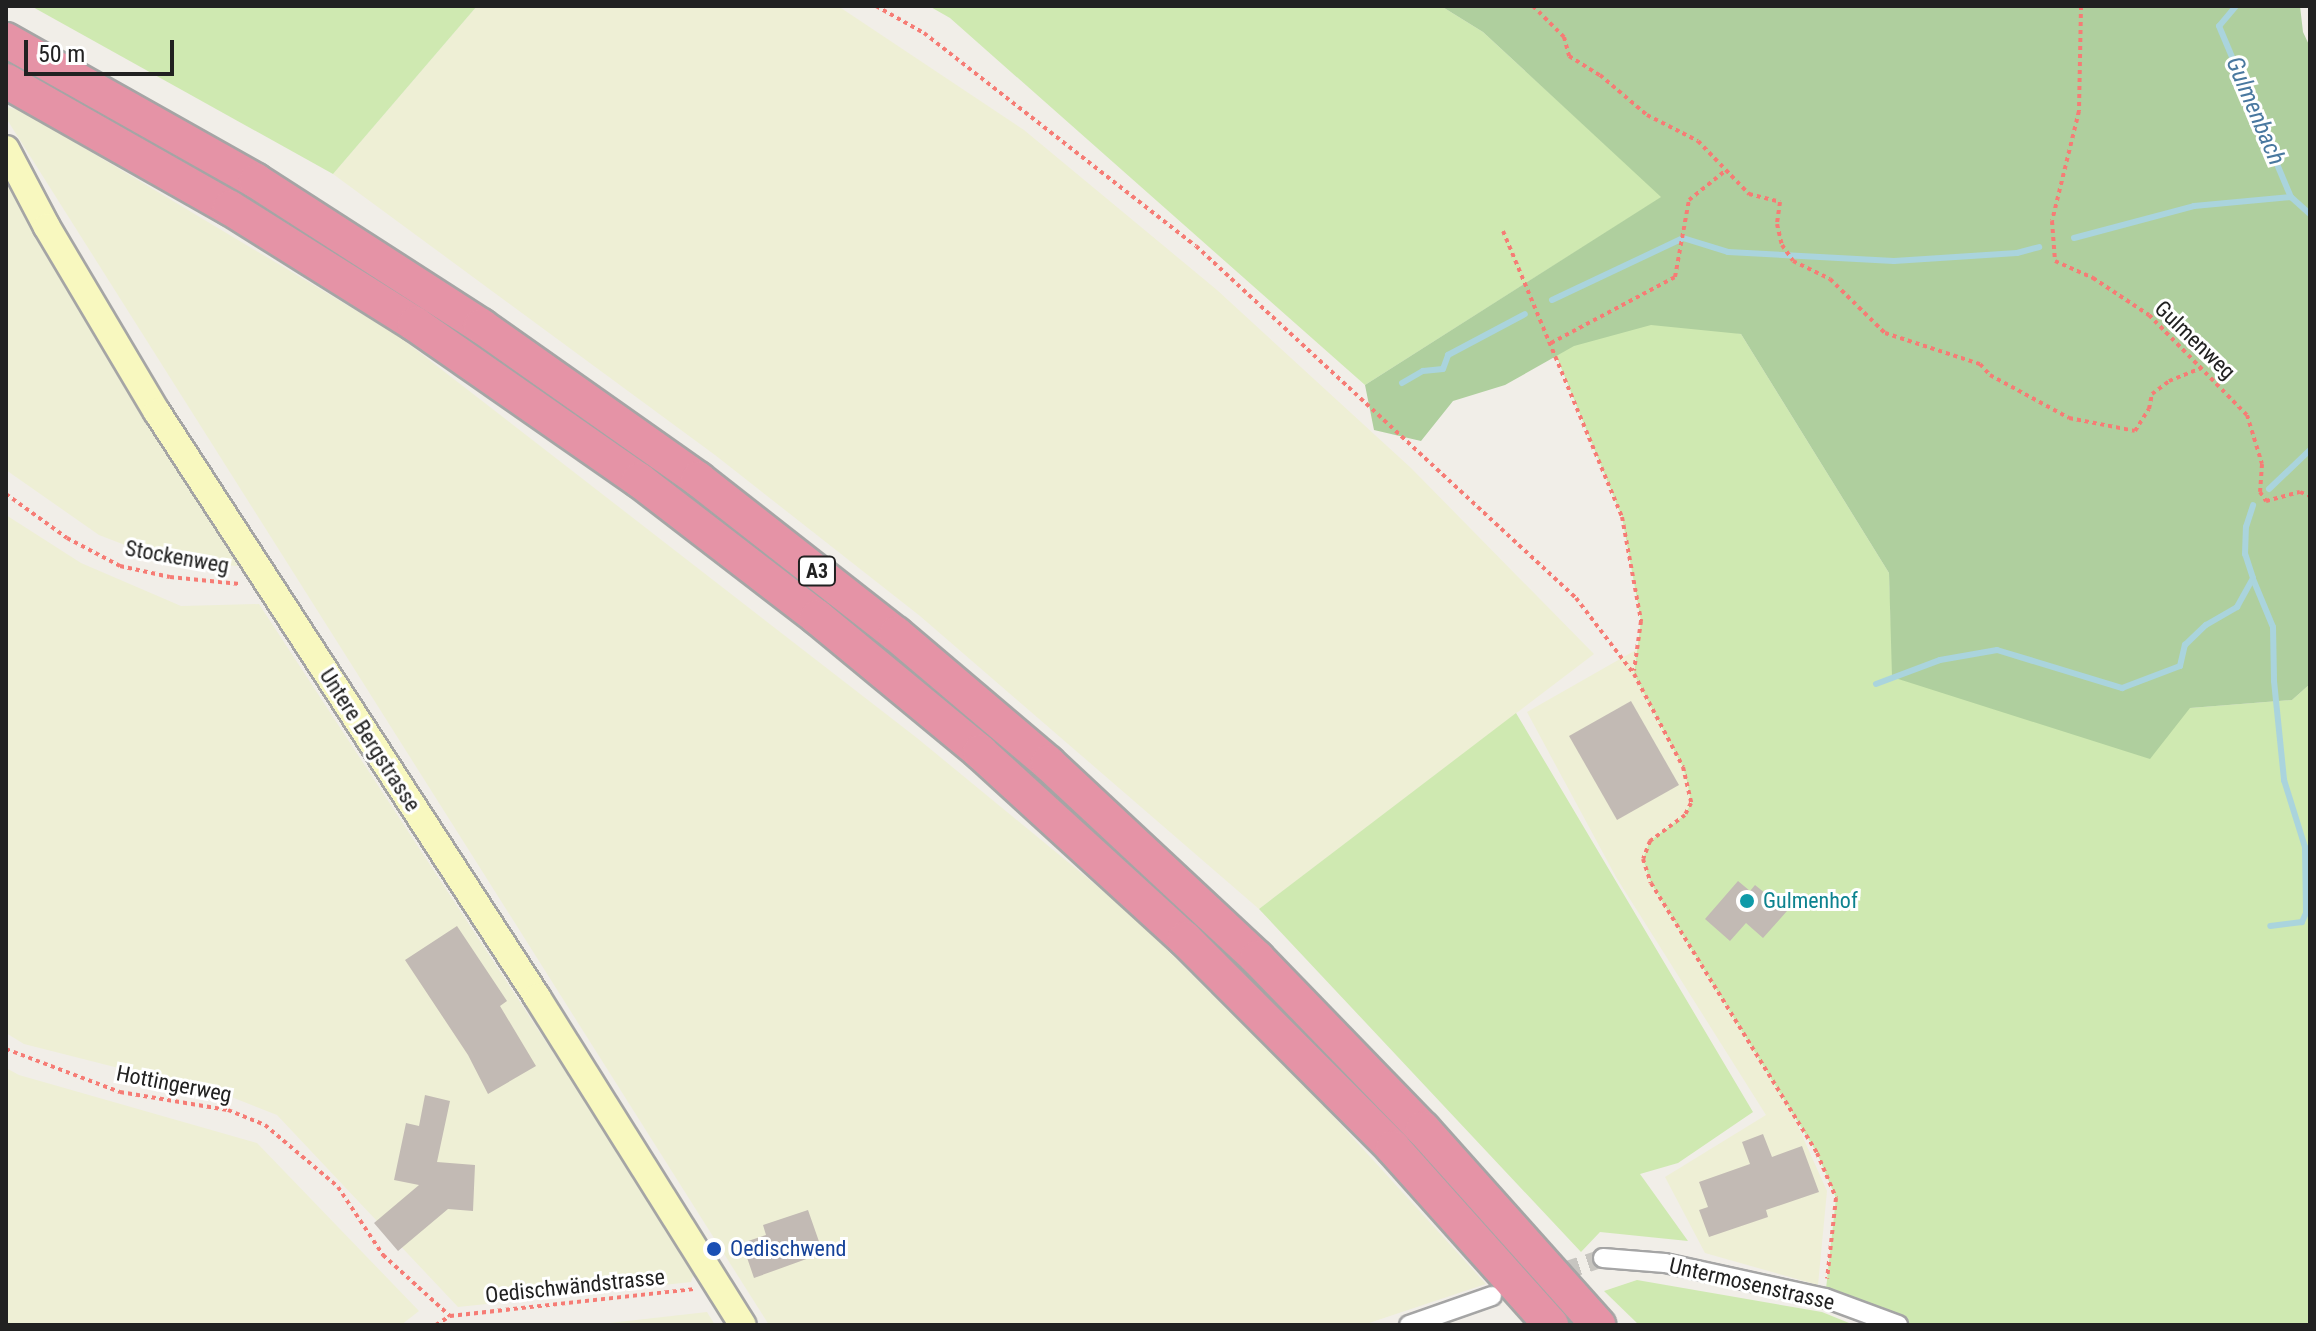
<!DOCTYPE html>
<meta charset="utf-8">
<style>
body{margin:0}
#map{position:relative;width:2316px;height:1331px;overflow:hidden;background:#f1eee8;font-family:"Roboto Condensed",sans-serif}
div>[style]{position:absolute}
.farmland>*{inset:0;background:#eeefd5}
.grass>*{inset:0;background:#cfe9b1}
.forest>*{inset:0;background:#afcf9e}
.stream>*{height:6px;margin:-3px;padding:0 3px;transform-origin:3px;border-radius:3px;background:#aad4dd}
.building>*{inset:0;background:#c2bab4}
.street-tunnel>*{height:18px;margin-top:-9px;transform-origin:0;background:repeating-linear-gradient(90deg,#c7c5c0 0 18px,transparent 0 27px)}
.path>*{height:4px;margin-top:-2px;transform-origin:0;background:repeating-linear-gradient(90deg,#f67c75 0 4px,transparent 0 8px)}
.roads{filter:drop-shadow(2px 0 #a5a5a5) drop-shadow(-2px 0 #a5a5a5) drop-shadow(0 2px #a5a5a5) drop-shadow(0 -2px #a5a5a5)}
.street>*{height:18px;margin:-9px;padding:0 9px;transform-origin:9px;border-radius:9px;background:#fff}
.secondary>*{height:26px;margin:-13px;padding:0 13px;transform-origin:13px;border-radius:13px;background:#f8f8bf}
.highway>*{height:34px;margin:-17px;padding:0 17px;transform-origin:17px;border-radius:17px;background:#e593a6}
.dots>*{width:22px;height:22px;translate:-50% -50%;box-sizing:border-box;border:4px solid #fff;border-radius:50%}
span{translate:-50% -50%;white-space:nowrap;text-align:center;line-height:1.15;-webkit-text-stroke:6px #fff;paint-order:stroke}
.shield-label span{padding:2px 6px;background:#fff;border:2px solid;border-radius:6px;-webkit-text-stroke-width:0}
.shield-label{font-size:20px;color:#212121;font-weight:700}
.street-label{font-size:22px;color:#212121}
.culture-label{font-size:22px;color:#0d838f}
.left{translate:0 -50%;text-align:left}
.transit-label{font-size:22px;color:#164399}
.water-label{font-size:24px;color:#49789f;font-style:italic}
.frame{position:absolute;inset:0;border:8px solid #212121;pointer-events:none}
.scale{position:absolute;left:24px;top:40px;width:150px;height:36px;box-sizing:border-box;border:4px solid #212121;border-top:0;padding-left:10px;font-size:24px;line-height:28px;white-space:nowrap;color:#212121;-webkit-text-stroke:6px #fff;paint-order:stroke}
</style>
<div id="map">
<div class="farmland">
<div style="clip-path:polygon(477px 6px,838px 6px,1024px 130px,1217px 290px,1411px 468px,1594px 654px,1259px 909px,920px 616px,715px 455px,333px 174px)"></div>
<div style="clip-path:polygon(6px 107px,21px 110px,397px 335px,917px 738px,1130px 913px,1322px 1104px,1486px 1284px,1363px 1325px,769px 1325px,6px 118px)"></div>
<div style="clip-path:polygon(6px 183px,239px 566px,169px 562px,99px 535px,6px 470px)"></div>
<div style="clip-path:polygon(6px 515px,81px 563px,181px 606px,259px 604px,695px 1269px,691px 1282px,458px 1307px,277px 1115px,229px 1096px,24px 1044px,6px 1033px)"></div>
<div style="clip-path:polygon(1678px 626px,1748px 1015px,1827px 1191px,1818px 1285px,1705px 1253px,1665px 1177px,1766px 1115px,1616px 877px,1527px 712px)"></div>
<div style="clip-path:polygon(6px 1068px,19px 1075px,257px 1143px,419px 1311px,401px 1325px,6px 1325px)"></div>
<div style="clip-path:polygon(707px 1312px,715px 1325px,592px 1325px)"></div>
</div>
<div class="grass">
<div style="clip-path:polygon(31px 6px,477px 6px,333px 174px)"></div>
<div style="clip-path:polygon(929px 6px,1441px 6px,1483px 32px,1662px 197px,1365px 385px,950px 18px)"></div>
<div style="clip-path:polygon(1638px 310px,1741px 334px,1889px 573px,1893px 677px,2190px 708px,2292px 700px,2310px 684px,2310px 1325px,1898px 1325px,1825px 1298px,1836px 1198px,1817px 1153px,1651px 883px,1643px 859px,1650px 841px,1685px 815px,1691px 803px,1688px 785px,1683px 767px,1634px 674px,1641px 621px,1622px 517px,1551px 343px)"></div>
<div style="clip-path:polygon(1516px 713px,1753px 1112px,1678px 1163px,1640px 1174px,1688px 1241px,1600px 1232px,1581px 1252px,1259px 909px)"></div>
<div style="clip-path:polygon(1637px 1280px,1822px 1312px,1854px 1325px,1639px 1325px,1604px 1291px)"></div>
</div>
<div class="forest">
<div style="clip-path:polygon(1441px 6px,2300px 6px,2303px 32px,2310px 47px,2310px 684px,2292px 700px,2190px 708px,2150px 759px,1892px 677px,1889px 573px,1741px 334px,1651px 325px,1574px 346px,1505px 385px,1453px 401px,1421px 441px,1374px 430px,1365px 385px,1661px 197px,1483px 32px)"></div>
</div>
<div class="stream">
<div style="left:2236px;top:6px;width:26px;rotate:130deg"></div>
<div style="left:2219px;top:26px;width:186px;rotate:67.2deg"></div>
<div style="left:2291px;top:197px;width:25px;rotate:42deg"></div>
<div style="left:2074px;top:238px;width:124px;rotate:-14.9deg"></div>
<div style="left:2194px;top:206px;width:97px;rotate:-5.3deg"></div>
<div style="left:1552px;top:300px;width:145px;rotate:-25.3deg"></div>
<div style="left:1683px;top:238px;width:47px;rotate:17.3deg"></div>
<div style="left:1728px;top:252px;width:166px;rotate:3.1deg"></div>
<div style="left:1894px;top:261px;width:123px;rotate:-3.7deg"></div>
<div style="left:2017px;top:253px;width:23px;rotate:-15deg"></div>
<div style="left:1402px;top:383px;width:24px;rotate:-30deg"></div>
<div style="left:1423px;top:371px;width:20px;rotate:-6deg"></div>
<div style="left:1443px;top:369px;width:15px;rotate:-70deg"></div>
<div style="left:1448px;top:355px;width:87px;rotate:-28deg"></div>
<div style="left:2269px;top:489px;width:57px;rotate:-43.6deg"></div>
<div style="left:2253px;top:579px;width:52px;rotate:67.4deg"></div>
<div style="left:2273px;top:627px;width:54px;rotate:88.9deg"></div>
<div style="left:2274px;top:681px;width:100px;rotate:84.2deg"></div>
<div style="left:2284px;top:780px;width:70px;rotate:72.6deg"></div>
<div style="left:2305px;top:847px;width:66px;rotate:89.1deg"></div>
<div style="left:2306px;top:913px;width:10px;rotate:114deg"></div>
<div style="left:2302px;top:922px;width:32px;rotate:173deg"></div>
<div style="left:1876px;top:684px;width:68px;rotate:-20.6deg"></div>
<div style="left:1940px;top:660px;width:58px;rotate:-10deg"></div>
<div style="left:1997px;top:650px;width:131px;rotate:16.9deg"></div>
<div style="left:2122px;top:688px;width:62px;rotate:-20.8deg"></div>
<div style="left:2180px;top:666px;width:22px;rotate:-77deg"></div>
<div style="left:2185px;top:645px;width:29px;rotate:-44deg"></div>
<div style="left:2206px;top:625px;width:36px;rotate:-30deg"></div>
<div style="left:2237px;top:607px;width:33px;rotate:-61deg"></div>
<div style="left:2253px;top:578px;width:25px;rotate:-108deg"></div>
<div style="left:2245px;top:554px;width:27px;rotate:-88deg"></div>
<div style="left:2246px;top:527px;width:23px;rotate:-72deg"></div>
</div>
<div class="building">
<div style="clip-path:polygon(1631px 701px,1679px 785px,1617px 820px,1569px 736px)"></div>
<div style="clip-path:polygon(1738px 881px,1750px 891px,1755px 885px,1787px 911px,1763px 938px,1746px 923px,1730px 941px,1705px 919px)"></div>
<div style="clip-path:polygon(457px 926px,507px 1001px,500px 1006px,536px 1066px,488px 1094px,468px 1055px,405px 960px)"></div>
<div style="clip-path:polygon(425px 1095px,450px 1101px,437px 1162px,475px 1165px,473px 1211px,448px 1209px,398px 1251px,374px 1223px,419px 1185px,394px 1180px,406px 1123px,419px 1126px)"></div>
<div style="clip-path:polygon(1763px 1134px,1772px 1157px,1802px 1146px,1819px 1192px,1766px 1210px,1768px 1217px,1709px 1237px,1699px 1210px,1708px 1207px,1699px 1182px,1750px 1164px,1742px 1142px)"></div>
<div style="clip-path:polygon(808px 1210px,823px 1253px,754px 1278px,742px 1243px,766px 1235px,763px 1225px)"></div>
</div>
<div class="street-tunnel">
<div style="left:1511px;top:1289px;width:97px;rotate:-18.6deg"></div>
</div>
<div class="path">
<div style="left:876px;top:6px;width:55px;rotate:29.4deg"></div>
<div style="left:924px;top:33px;width:345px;rotate:38.1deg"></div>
<div style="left:1196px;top:246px;width:518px;rotate:42.81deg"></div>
<div style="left:1576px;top:598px;width:96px;rotate:52.7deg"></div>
<div style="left:1634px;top:674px;width:105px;rotate:62.2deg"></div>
<div style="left:1683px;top:767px;width:37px;rotate:77deg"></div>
<div style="left:1691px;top:803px;width:13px;rotate:117deg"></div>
<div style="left:1685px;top:815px;width:44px;rotate:143.4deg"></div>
<div style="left:1650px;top:841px;width:19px;rotate:111deg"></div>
<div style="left:1643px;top:859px;width:25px;rotate:72deg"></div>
<div style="left:1651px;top:883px;width:317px;rotate:58.4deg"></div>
<div style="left:1817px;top:1153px;width:49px;rotate:67.1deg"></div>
<div style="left:1836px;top:1198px;width:81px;rotate:96.3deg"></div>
<div style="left:1533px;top:6px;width:44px;rotate:45deg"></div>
<div style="left:1564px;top:37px;width:20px;rotate:75deg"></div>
<div style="left:1569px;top:56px;width:36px;rotate:32deg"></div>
<div style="left:1600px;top:75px;width:62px;rotate:40.4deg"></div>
<div style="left:1647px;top:115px;width:57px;rotate:27deg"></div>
<div style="left:1698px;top:141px;width:74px;rotate:46.1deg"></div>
<div style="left:1749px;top:194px;width:32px;rotate:14deg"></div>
<div style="left:1780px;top:202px;width:22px;rotate:98deg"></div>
<div style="left:1777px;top:224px;width:22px;rotate:77deg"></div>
<div style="left:1782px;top:245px;width:19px;rotate:55deg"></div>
<div style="left:1793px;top:261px;width:41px;rotate:25.9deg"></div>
<div style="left:1830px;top:279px;width:77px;rotate:44.5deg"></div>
<div style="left:1885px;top:333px;width:100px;rotate:18.1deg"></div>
<div style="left:1980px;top:364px;width:15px;rotate:48deg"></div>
<div style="left:1990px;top:375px;width:90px;rotate:28.6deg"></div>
<div style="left:2069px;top:418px;width:67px;rotate:11.1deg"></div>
<div style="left:2135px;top:431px;width:26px;rotate:-58deg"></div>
<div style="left:2149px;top:409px;width:15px;rotate:-79deg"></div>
<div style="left:2152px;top:394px;width:21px;rotate:-37deg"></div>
<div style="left:2169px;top:381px;width:35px;rotate:-22deg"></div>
<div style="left:2081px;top:6px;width:105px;rotate:91.1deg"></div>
<div style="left:2079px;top:111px;width:113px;rotate:103.8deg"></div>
<div style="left:2052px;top:221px;width:40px;rotate:85.7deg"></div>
<div style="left:2055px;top:261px;width:42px;rotate:24.1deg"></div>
<div style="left:2093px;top:278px;width:67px;rotate:33.5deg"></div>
<div style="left:2149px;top:315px;width:140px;rotate:45.6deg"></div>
<div style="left:2247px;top:415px;width:51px;rotate:73deg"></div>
<div style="left:2262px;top:464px;width:28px;rotate:94deg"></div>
<div style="left:2260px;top:492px;width:11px;rotate:56deg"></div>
<div style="left:2266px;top:501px;width:35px;rotate:-15deg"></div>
<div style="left:2300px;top:492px;width:11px;rotate:22deg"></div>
<div style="left:1503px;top:231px;width:310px;rotate:67.4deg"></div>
<div style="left:1622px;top:517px;width:106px;rotate:79.6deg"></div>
<div style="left:1641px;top:621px;width:50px;rotate:98deg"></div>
<div style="left:1551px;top:343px;width:140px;rotate:-28deg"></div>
<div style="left:1675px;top:277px;width:78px;rotate:-79.7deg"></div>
<div style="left:1689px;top:200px;width:46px;rotate:-38.9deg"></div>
<div style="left:6px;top:494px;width:75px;rotate:35.8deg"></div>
<div style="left:67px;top:538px;width:60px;rotate:27.8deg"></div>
<div style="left:120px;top:566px;width:51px;rotate:12.4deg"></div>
<div style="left:170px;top:577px;width:70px;rotate:5.7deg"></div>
<div style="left:6px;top:1049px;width:122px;rotate:20.7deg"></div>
<div style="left:120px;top:1092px;width:109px;rotate:9.5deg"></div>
<div style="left:228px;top:1110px;width:40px;rotate:22deg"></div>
<div style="left:265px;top:1125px;width:96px;rotate:40.3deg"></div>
<div style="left:338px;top:1187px;width:82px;rotate:56.5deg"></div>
<div style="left:383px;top:1255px;width:91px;rotate:42.3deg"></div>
<div style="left:436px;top:1325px;width:17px;rotate:-33deg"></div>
<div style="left:450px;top:1316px;width:245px;rotate:-6.3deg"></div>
</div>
<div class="roads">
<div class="street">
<div style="left:1603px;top:1258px;width:62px;rotate:4.6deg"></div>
<div style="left:1665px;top:1263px;width:164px;rotate:12.3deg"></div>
<div style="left:1825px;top:1298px;width:78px;rotate:20.3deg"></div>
<div style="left:1409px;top:1325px;width:88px;rotate:-19.3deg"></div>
</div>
<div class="secondary">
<div style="left:6px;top:149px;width:88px;rotate:62.3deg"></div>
<div style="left:47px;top:227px;width:215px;rotate:59.3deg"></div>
<div style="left:157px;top:412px;width:698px;rotate:56.99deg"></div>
<div style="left:537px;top:997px;width:387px;rotate:57.9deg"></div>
</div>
<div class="highway">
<div style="left:6px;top:40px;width:287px;rotate:29.4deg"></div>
<div style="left:256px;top:181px;width:268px;rotate:32.8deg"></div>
<div style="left:481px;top:326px;width:266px;rotate:35.2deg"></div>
<div style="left:698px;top:479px;width:251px;rotate:38.1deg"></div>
<div style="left:896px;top:634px;width:199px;rotate:40.3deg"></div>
<div style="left:1048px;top:763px;width:286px;rotate:43deg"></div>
<div style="left:1257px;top:958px;width:238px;rotate:45.9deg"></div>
<div style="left:1423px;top:1129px;width:263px;rotate:48.2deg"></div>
<div style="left:6px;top:81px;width:257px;rotate:29.6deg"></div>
<div style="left:230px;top:208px;width:218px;rotate:32.1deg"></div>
<div style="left:415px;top:324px;width:273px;rotate:34.9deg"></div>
<div style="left:639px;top:480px;width:225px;rotate:37.6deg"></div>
<div style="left:817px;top:617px;width:212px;rotate:39.6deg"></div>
<div style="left:980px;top:752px;width:277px;rotate:42.4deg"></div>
<div style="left:1185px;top:939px;width:295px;rotate:45.1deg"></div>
<div style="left:1393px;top:1148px;width:237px;rotate:48.2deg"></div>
</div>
</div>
<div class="dots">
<div style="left:1747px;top:901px;background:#0f9aa8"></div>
<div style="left:714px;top:1249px;background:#1a4fb4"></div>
</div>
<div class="shield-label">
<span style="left:817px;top:571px">A3</span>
</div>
<div class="street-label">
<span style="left:2195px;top:340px;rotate:44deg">Gulmenweg</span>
<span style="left:177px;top:557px;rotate:10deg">Stockenweg</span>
<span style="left:370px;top:740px;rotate:57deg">Untere Bergstrasse</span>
<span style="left:174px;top:1084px;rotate:11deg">Hottingerweg</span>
<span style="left:1752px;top:1284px;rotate:13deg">Untermosenstrasse</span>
<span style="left:575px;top:1286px;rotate:-6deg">Oedischwändstrasse</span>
</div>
<div class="culture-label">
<span class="left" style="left:1763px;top:901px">Gulmenhof</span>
</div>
<div class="transit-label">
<span class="left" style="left:730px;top:1249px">Oedischwend</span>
</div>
<div class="water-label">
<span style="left:2255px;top:111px;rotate:67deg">Gulmenbach</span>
</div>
<div class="frame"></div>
<div class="scale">50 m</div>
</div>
